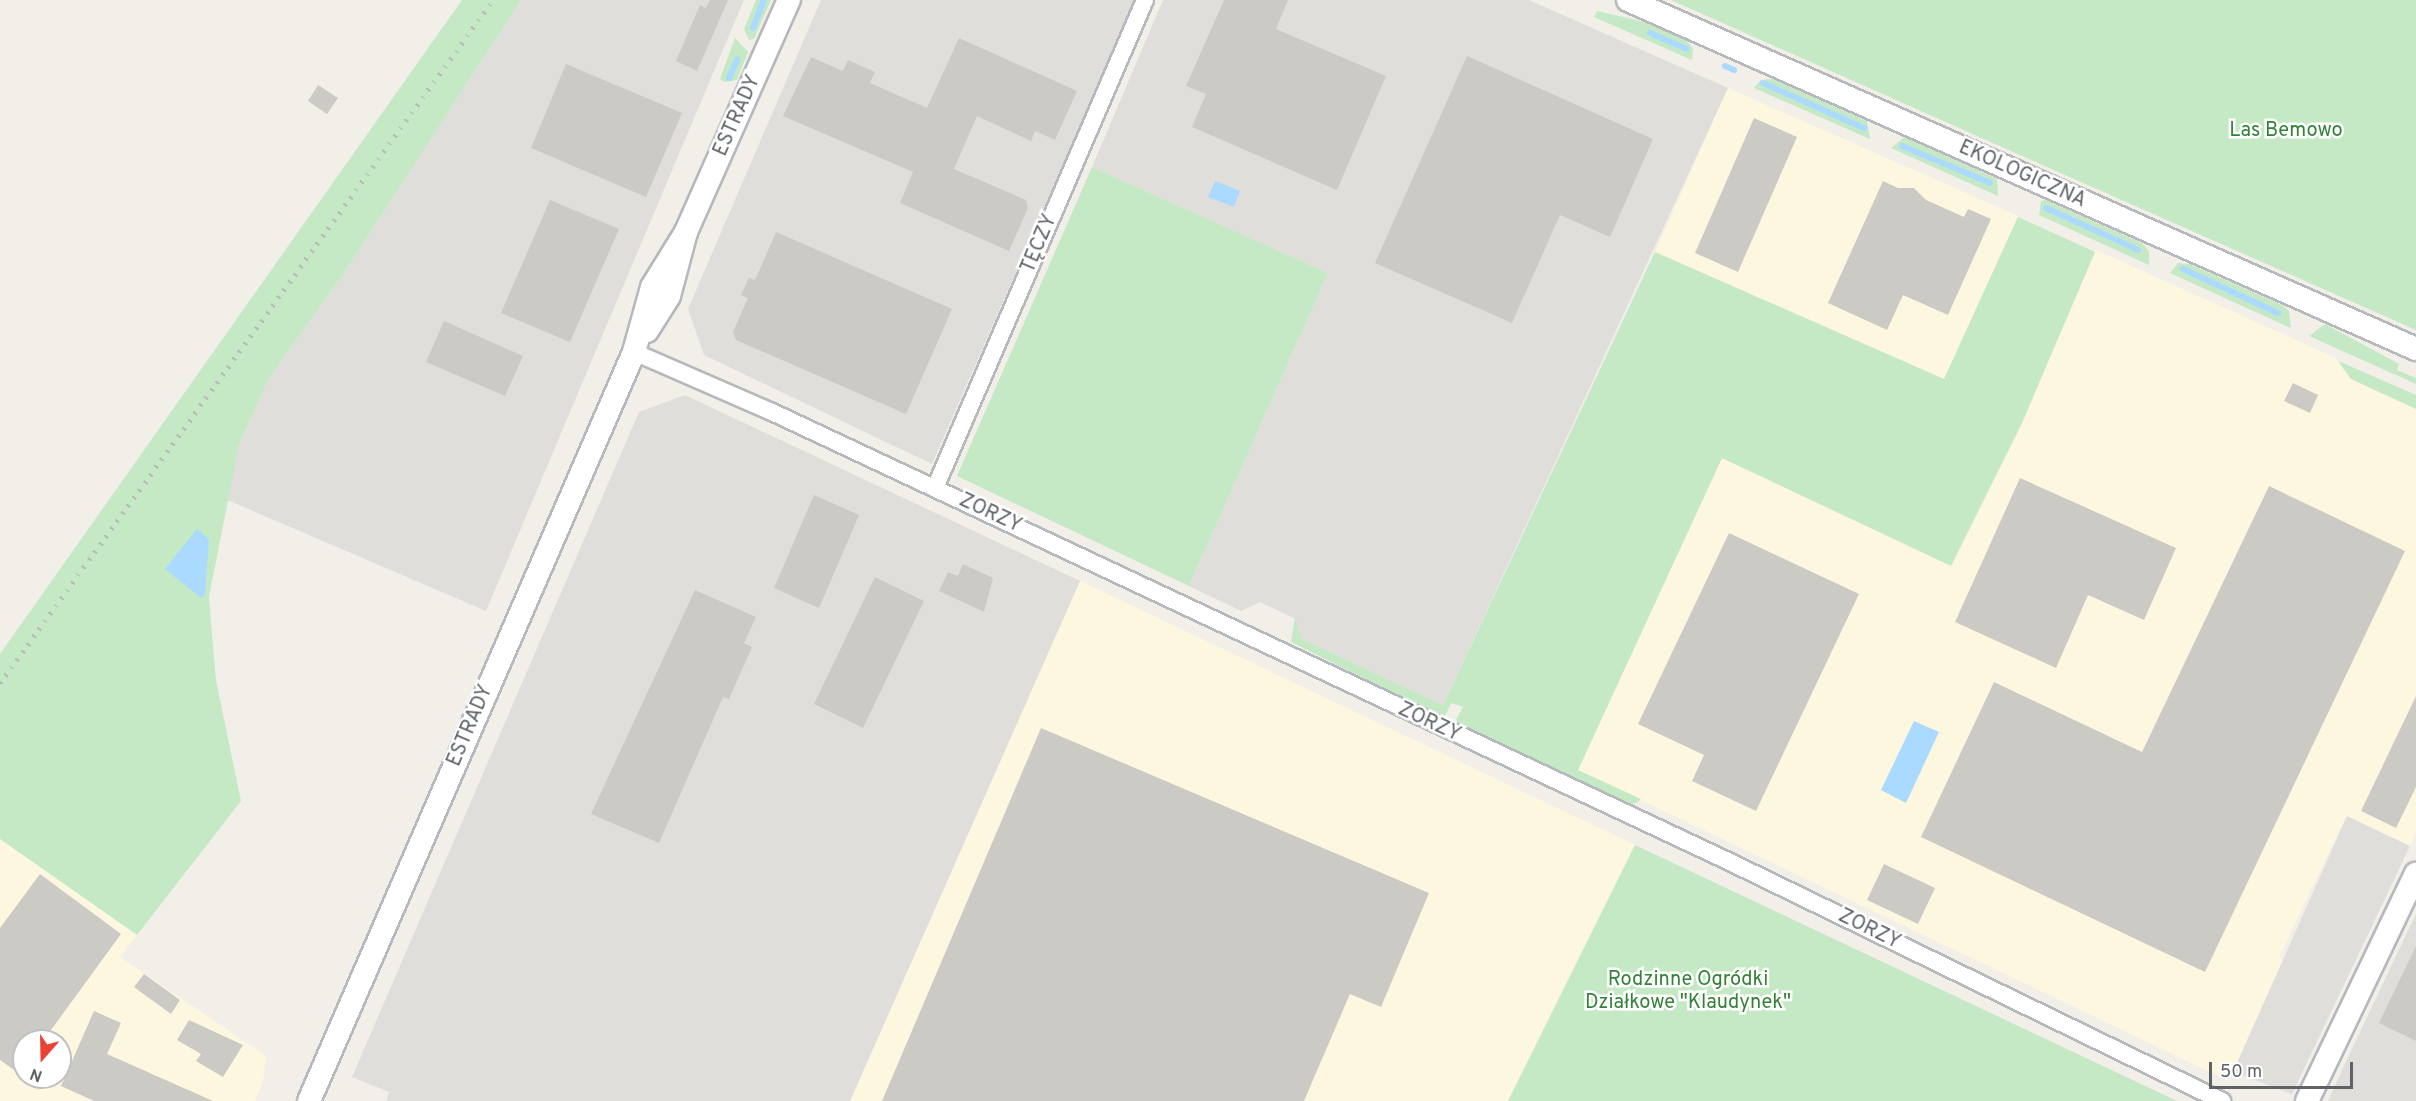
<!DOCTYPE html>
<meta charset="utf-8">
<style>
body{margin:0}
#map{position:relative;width:2416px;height:1101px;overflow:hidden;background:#f1efe8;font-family:Overpass,sans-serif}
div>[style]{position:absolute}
.commercial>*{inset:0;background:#fef7e0}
.industrial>*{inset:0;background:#e0deda}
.green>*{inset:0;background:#c5e8c5}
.water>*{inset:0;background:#aadaff}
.stream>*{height:6px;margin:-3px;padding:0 3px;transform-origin:3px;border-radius:3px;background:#aadaff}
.building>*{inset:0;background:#cccac5}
.roads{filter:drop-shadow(2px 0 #b5b8bc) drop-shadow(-2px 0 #b5b8bc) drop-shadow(0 2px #b5b8bc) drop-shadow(0 -2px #b5b8bc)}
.street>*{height:16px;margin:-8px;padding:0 8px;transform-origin:8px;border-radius:8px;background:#fff}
.secondary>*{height:22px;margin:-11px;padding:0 11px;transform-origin:11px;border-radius:11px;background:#fff}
.rail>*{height:4.5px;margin-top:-2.25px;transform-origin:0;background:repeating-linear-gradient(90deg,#b6b7b8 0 1.5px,transparent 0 9.5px)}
span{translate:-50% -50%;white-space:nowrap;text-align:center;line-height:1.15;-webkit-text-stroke:5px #fff;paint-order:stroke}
.street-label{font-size:20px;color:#5f6368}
.park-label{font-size:20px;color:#348238}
.north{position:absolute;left:12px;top:1029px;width:60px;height:60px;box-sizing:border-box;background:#fff;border:2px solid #bfc1c3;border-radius:50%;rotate:200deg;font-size:16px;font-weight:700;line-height:24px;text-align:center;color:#5f6368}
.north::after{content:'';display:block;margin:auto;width:21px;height:27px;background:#ea4335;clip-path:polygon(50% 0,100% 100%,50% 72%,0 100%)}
.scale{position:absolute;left:2209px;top:1062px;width:144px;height:27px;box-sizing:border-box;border:3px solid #5f6368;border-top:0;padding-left:8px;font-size:18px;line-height:21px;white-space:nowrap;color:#5f6368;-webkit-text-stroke:4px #fff;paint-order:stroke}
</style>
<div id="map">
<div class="commercial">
<div style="clip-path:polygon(1728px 88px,2018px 216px,1944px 379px,1655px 252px)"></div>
<div style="clip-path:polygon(2096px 250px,2336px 358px,2351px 379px,2416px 409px,2416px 832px,2410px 846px,2346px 817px,2280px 955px,2282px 962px,2229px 1081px,1578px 770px,1722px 458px,1951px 566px,2022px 423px)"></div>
<div style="clip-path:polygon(evenodd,269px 378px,239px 445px,209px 597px,216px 680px,241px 801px,120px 957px,266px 1056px,263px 1082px,255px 1101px,0 1101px,0 748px,269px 378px,24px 1041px,60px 1041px,60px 1077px,24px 1077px,24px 1041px)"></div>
<div style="clip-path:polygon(1080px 581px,1635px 845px,1508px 1101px,850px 1101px)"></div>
</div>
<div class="industrial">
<div style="clip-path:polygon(521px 0,744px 0,486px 611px,225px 499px,239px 445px,269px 378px,344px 273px)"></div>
<div style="clip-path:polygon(821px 0,1135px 0,932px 464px,704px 355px,688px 309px)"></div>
<div style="clip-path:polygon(1163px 0,1529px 0,1728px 88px,1443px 705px,1302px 639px,1294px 618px,1260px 602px,1241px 611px,1189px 586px,1328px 273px,1092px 167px)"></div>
<div style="clip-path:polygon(685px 395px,1080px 581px,850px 1101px,386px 1101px,389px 1092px,352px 1077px,639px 412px)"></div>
<div style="clip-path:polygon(2347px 816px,2410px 846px,2292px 1094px,2233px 1072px)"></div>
<div style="clip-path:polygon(2416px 914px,2416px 1101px,2328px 1101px,2350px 1053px)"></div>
</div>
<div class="green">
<div style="clip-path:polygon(462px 0,521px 0,344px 273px,269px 378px,239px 445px,209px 597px,216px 680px,241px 801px,137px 935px,0 839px,0 654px)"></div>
<div style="clip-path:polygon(756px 0,771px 0,754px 39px,749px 40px,744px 29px)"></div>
<div style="clip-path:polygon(1671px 0,2416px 0,2416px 330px,2047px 167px)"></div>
<div style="clip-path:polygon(1597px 11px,1644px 22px,1685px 39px,1693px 49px,1692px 60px,1594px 17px)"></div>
<div style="clip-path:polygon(735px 38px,748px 52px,737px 80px,724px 82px,720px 79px)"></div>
<div style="clip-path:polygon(1773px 79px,1867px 121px,1870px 139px,1754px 88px,1761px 80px)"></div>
<div style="clip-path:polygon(1905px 137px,1997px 179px,1998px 196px,1891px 148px)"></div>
<div style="clip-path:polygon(1092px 167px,1328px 273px,1189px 586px,957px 476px)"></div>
<div style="clip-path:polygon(2045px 200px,2142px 243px,2149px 251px,2149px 265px,2039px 215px,2041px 201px)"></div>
<div style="clip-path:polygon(2018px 217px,2095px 252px,2022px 423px,1951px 566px,1722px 458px,1578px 770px,1641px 799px,1636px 803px,1624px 804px,1460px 727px,1456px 720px,1463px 707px,1451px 703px,1445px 716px,1440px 716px,1291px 642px,1295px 618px,1302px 639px,1443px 705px,1655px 252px,1944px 379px)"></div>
<div style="clip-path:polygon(2178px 263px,2189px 264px,2282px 305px,2289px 311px,2291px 328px,2170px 273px)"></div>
<div style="clip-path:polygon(2325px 324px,2399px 364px,2397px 370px,2416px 378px,2416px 384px,2309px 336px)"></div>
<div style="clip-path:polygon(2338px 361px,2416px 395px,2416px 409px,2351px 379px)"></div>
<div style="clip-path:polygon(1635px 845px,2177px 1101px,1508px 1101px)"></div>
</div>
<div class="water">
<div style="clip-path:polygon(1215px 181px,1240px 191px,1234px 207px,1208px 197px)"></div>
<div style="clip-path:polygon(197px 529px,209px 539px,205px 595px,201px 598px,165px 569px)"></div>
<div style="clip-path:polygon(1914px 721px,1939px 732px,1906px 803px,1881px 790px)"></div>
</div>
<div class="stream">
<div style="left:753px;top:28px;width:30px;rotate:-69deg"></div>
<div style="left:1650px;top:33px;width:40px;rotate:23.4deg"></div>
<div style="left:1725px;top:66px;width:10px;rotate:24deg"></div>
<div style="left:729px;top:78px;width:20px;rotate:-66deg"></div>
<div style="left:1763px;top:83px;width:111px;rotate:24deg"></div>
<div style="left:1902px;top:146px;width:95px;rotate:22.8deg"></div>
<div style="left:2046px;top:208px;width:101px;rotate:24.5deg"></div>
<div style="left:2183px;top:269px;width:105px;rotate:24.9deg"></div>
</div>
<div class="building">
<div style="clip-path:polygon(710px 0,728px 0,697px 71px,676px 61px,700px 5px,706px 8px)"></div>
<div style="clip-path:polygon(1224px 0,1288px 0,1276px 29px,1386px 76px,1337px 190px,1192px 127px,1206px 94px,1186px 86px)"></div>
<div style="clip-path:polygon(959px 38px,1077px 91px,1055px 140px,1035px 131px,1031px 141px,977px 116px,954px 169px,1026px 200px,1028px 208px,1009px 251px,900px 203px,913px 172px,783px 116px,811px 57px,843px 71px,848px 60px,875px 72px,870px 83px,927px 108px)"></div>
<div style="clip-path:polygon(1467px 56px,1653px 139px,1610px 237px,1560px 215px,1512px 323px,1375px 263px)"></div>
<div style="clip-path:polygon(566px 64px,682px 113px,646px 197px,531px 148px)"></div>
<div style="clip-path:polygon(318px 85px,338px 98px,327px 114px,308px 101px)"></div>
<div style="clip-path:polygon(1754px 118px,1797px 137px,1738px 272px,1695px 253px)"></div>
<div style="clip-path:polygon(1883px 181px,1898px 188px,1914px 188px,1926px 200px,1964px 217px,1968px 209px,1991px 219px,1948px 315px,1903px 295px,1887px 330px,1828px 303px)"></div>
<div style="clip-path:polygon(550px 200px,619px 229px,570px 342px,501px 313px)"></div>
<div style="clip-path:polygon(776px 232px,952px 309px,906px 414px,736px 340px,733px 332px,748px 298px,741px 295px,749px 278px,755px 280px)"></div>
<div style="clip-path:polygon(444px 321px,523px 356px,505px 396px,426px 362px)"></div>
<div style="clip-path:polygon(2293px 383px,2318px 395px,2310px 413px,2284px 401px)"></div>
<div style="clip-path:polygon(2020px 478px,2176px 548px,2144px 620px,2088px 595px,2056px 668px,1955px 622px)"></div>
<div style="clip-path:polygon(2269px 486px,2405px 551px,2205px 972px,1921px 837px,1994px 682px,2142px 752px)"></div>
<div style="clip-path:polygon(814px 495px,859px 515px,819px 608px,774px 588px)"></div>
<div style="clip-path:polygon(1729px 533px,1859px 594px,1756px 811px,1692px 781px,1704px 755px,1638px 724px)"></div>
<div style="clip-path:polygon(963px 564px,993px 578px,984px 612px,939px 591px,948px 572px,958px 576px)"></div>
<div style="clip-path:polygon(875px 577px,924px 601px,863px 728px,814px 704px)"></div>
<div style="clip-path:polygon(695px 590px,756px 617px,744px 643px,752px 647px,729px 699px,723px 697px,659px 843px,591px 814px)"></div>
<div style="clip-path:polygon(2416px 696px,2416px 787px,2396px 828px,2361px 811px)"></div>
<div style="clip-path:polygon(1041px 728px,1429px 893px,1381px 1007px,1350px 994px,1304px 1101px,882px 1101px)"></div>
<div style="clip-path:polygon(1884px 864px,1935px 888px,1918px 924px,1867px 900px)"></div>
<div style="clip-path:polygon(40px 874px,121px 934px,43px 1041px,24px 1041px,24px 1077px,0 1060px,0 928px)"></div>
<div style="clip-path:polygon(2416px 946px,2416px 1041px,2379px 1023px)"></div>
<div style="clip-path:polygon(144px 974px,180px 1000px,171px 1014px,134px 987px)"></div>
<div style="clip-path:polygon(94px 1011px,121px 1023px,107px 1054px,213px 1101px,94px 1101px,61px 1086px)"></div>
<div style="clip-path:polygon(189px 1020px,243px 1045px,223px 1077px,196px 1061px,201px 1054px,177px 1040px)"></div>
</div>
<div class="roads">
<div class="street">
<div style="left:634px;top:352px;width:150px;rotate:23.5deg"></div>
<div style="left:772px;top:412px;width:1061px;rotate:25.16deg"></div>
<div style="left:1732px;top:863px;width:545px;rotate:25.91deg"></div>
<div style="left:935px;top:488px;width:531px;rotate:-66.72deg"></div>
</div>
<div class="secondary">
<div style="left:1628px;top:0;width:862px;rotate:23.89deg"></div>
<div style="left:647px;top:331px;width:41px;rotate:-57.8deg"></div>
<div style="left:669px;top:296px;width:66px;rotate:-75.1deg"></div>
<div style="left:686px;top:232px;width:254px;rotate:-66.1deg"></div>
<div style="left:309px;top:1101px;width:816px;rotate:-66.54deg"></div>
<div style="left:634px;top:352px;width:67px;rotate:-74.5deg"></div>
<div style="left:652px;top:287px;width:65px;rotate:-58.3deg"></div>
<div style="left:2307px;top:1101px;width:252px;rotate:-64.4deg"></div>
</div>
</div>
<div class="rail">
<div style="left:0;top:683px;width:842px;rotate:-54.18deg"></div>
</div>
<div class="street-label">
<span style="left:738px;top:116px;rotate:-66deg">ESTRADY</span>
<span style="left:2022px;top:175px;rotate:24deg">EKOLOGICZNA</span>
<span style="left:1040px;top:244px;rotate:-67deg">TĘCZY</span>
<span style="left:990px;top:514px;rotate:25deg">ZORZY</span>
<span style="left:1429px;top:723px;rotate:25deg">ZORZY</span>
<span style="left:471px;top:726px;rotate:-67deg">ESTRADY</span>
<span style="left:1869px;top:930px;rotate:26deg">ZORZY</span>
</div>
<div class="park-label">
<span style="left:2286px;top:131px">Las Bemowo</span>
<span style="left:1688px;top:992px">Rodzinne Ogródki<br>Działkowe "Klaudynek"</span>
</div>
<div class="north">N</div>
<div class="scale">50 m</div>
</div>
